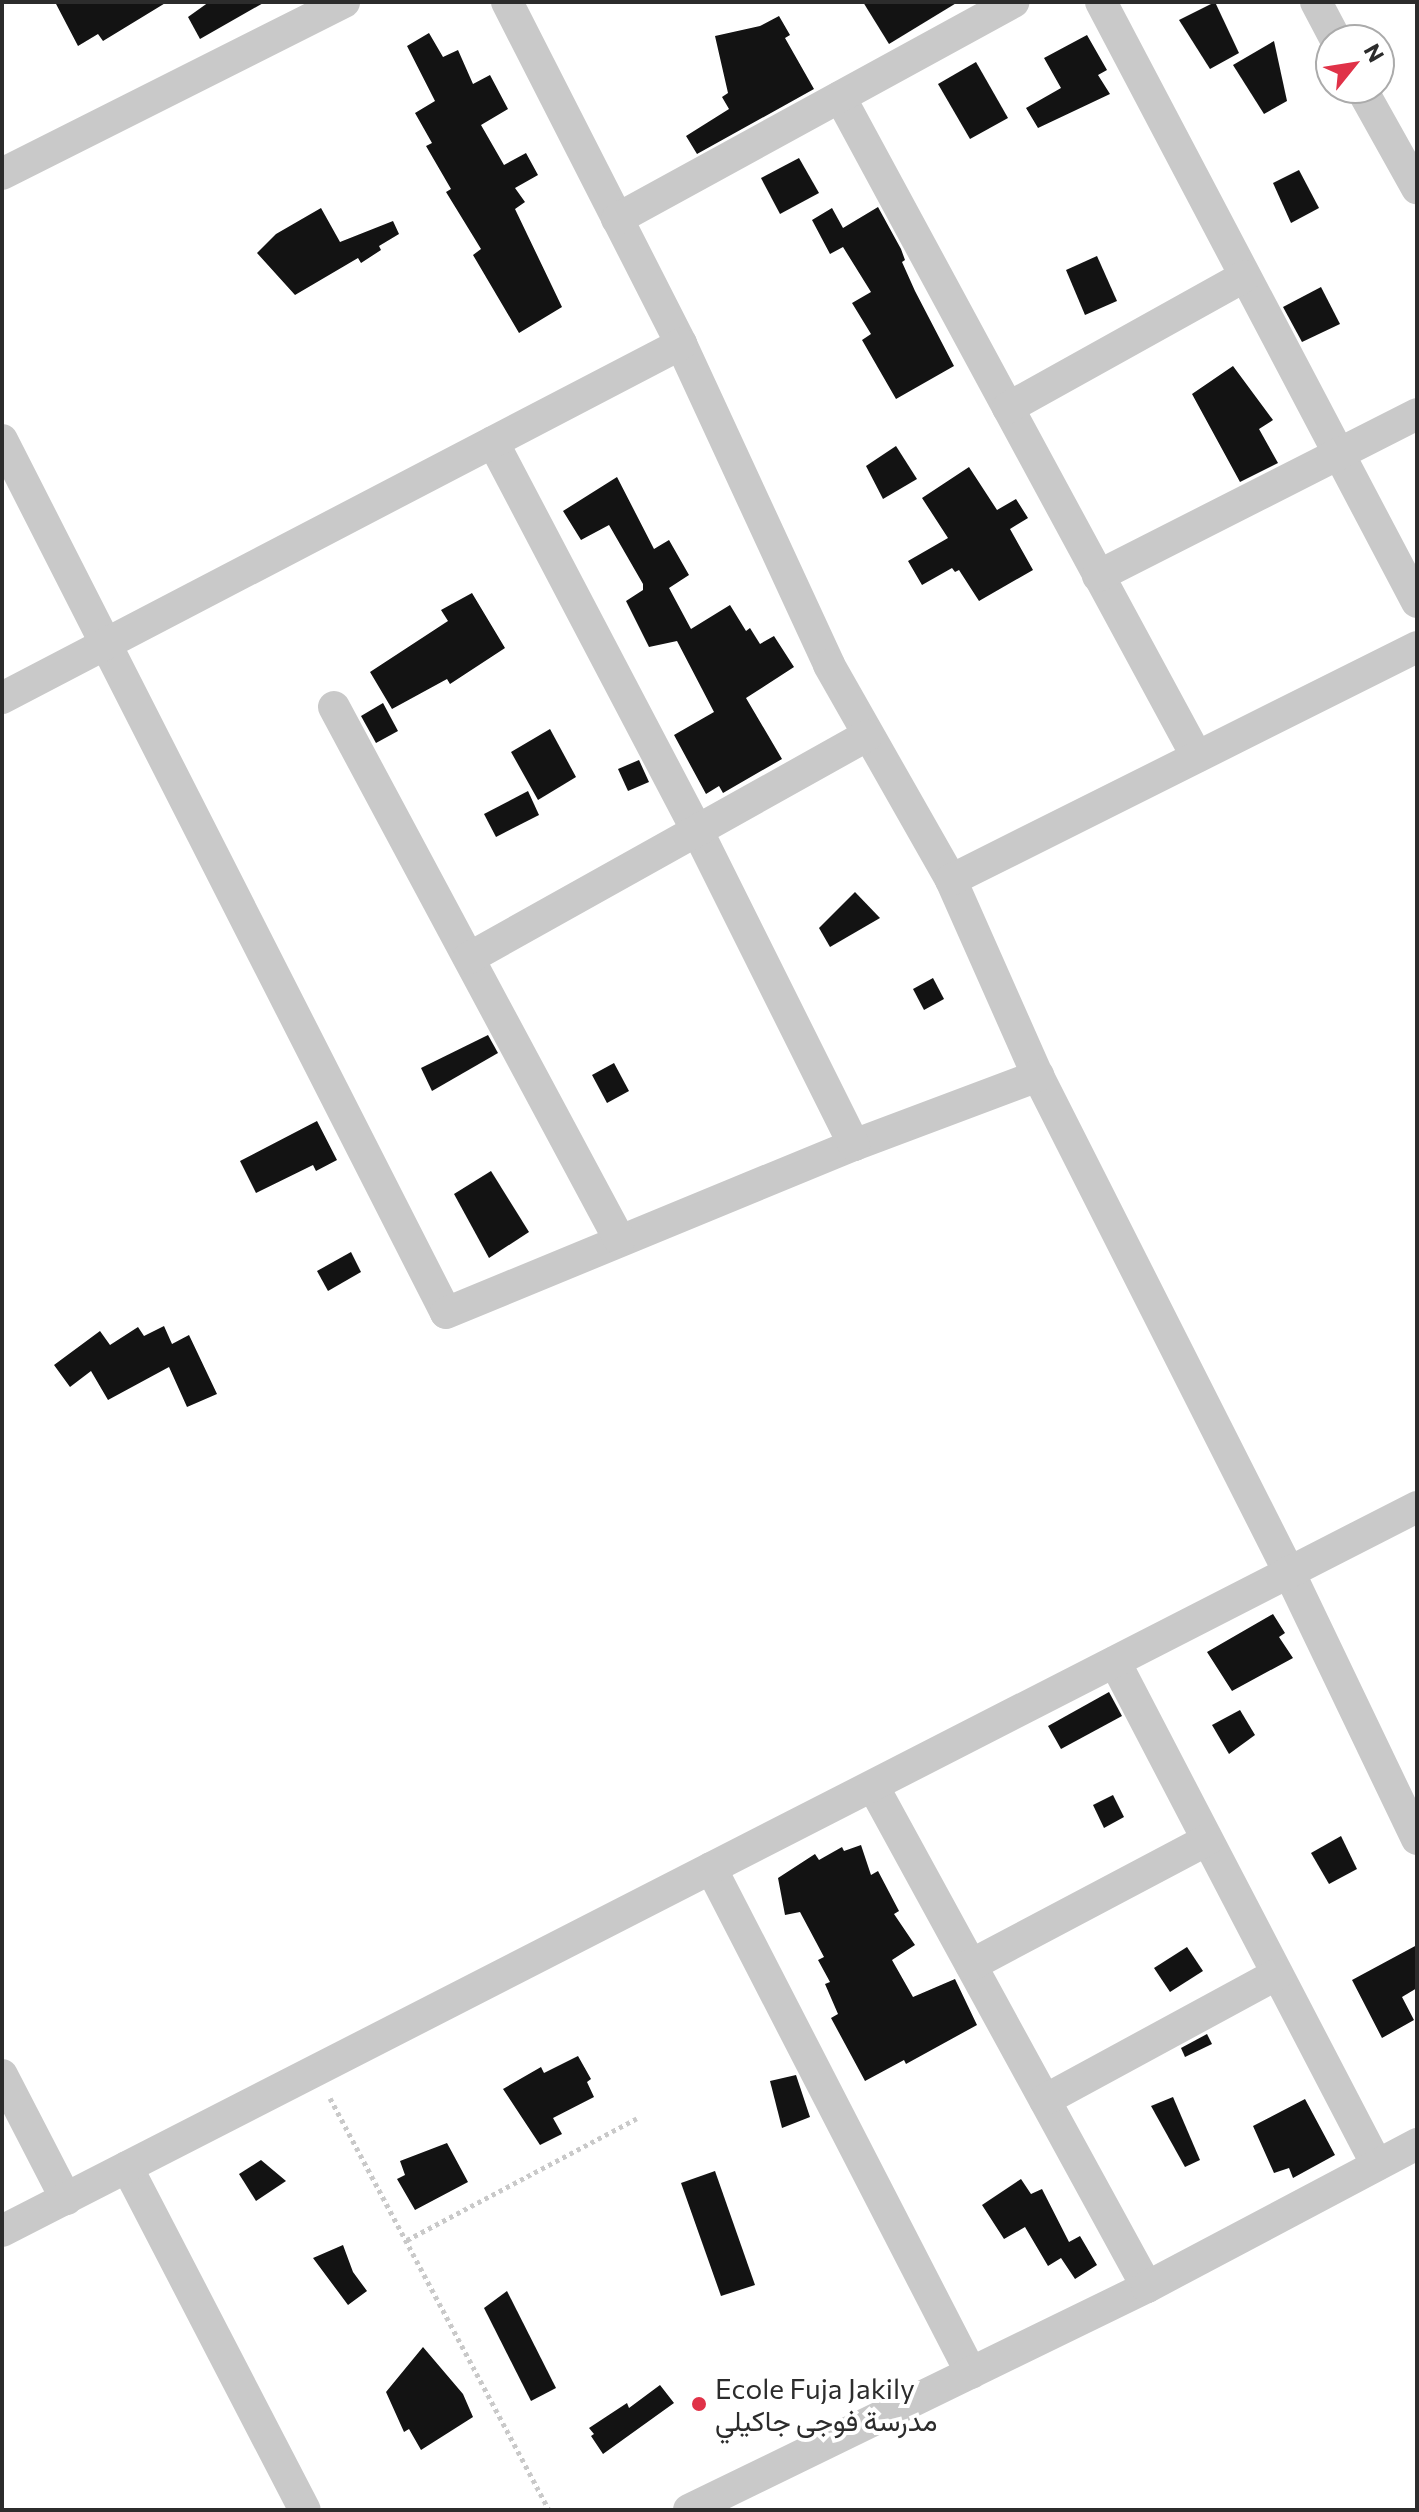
<!DOCTYPE html>
<meta charset="utf-8">
<style>
body{margin:0}
#map{position:relative;width:1419px;height:2512px;overflow:hidden;background:#fff;font-family:Commissioner,Vazirmatn,sans-serif}
div>[style]{position:absolute}
.building>*{inset:0;background:#131313}
.path>*{height:5px;margin-top:-2.5px;transform-origin:0;background:repeating-linear-gradient(90deg,#c9c9c9 0 4px,transparent 0 8px)}
.minor>*{height:32px;margin:-16px;padding:0 16px;transform-origin:16px;border-radius:16px;background:#c9c9c9}
.dots>*{width:22px;height:22px;translate:-50% -50%;box-sizing:border-box;border:4px solid #fff;border-radius:50%}
span{translate:-50% -50%;white-space:nowrap;text-align:center;line-height:1.15;-webkit-text-stroke:8px #fff;paint-order:stroke}
.poi-label{font-size:28px;color:#2c2c2c}
.left{translate:0 -50%;text-align:left}
.frame{position:absolute;inset:0;border:4px solid #2c2c2c;pointer-events:none}
.north{position:absolute;left:1315px;top:24px;width:80px;height:80px;box-sizing:border-box;background:#fff;border:2px solid #ababab;border-radius:50%;rotate:60deg;font-size:22px;font-weight:700;line-height:32px;text-align:center;color:#2c2c2c}
.north::after{content:'';display:block;margin:auto;width:28px;height:36px;background:#e03248;clip-path:polygon(50% 0,100% 100%,50% 72%,0 100%)}
</style>
<div id="map">
<div class="building">
<div style="clip-path:polygon(55px 2px,167px 2px,103px 41px,98px 34px,78px 46px)"></div>
<div style="clip-path:polygon(209px 2px,265px 2px,200px 39px,188px 17px)"></div>
<div style="clip-path:polygon(863px 2px,958px 2px,889px 44px)"></div>
<div style="clip-path:polygon(1215px 2px,1239px 53px,1210px 69px,1179px 20px)"></div>
<div style="clip-path:polygon(779px 16px,790px 35px,785px 38px,814px 89px,697px 154px,686px 136px,729px 109px,722px 97px,728px 93px,715px 36px,760px 26px)"></div>
<div style="clip-path:polygon(429px 33px,443px 57px,458px 50px,473px 84px,490px 75px,508px 109px,481px 125px,504px 165px,526px 153px,538px 175px,515px 188px,525px 202px,515px 209px,562px 307px,519px 333px,473px 255px,481px 249px,446px 192px,451px 189px,426px 146px,432px 143px,415px 113px,435px 101px,407px 46px)"></div>
<div style="clip-path:polygon(1087px 35px,1107px 70px,1098px 75px,1110px 94px,1038px 128px,1026px 108px,1061px 88px,1044px 58px)"></div>
<div style="clip-path:polygon(1274px 41px,1287px 101px,1264px 114px,1233px 65px)"></div>
<div style="clip-path:polygon(976px 62px,1008px 118px,970px 139px,938px 84px)"></div>
<div style="clip-path:polygon(799px 158px,819px 193px,780px 214px,761px 178px)"></div>
<div style="clip-path:polygon(1299px 170px,1319px 208px,1291px 223px,1273px 183px)"></div>
<div style="clip-path:polygon(878px 207px,901px 249px,905px 260px,902px 262px,915px 291px,954px 366px,896px 399px,862px 340px,871px 334px,852px 303px,871px 292px,843px 247px,830px 254px,812px 220px,832px 208px,843px 228px)"></div>
<div style="clip-path:polygon(321px 208px,340px 242px,393px 221px,399px 234px,379px 246px,381px 250px,361px 263px,358px 258px,295px 295px,257px 253px,276px 234px)"></div>
<div style="clip-path:polygon(1097px 256px,1117px 301px,1085px 315px,1066px 270px)"></div>
<div style="clip-path:polygon(1321px 287px,1340px 324px,1302px 342px,1283px 307px)"></div>
<div style="clip-path:polygon(1233px 366px,1273px 420px,1259px 429px,1278px 463px,1240px 482px,1192px 394px)"></div>
<div style="clip-path:polygon(896px 446px,917px 479px,883px 499px,866px 466px)"></div>
<div style="clip-path:polygon(969px 467px,997px 510px,1016px 499px,1028px 518px,1010px 529px,1033px 570px,979px 601px,959px 570px,955px 572px,952px 568px,922px 585px,908px 561px,948px 538px,922px 498px)"></div>
<div style="clip-path:polygon(617px 477px,654px 549px,669px 540px,689px 575px,669px 588px,691px 629px,730px 605px,746px 631px,750px 628px,760px 644px,774px 636px,794px 667px,746px 698px,782px 759px,723px 793px,719px 786px,706px 794px,674px 735px,714px 712px,677px 641px,649px 647px,626px 601px,643px 590px,643px 584px,609px 525px,581px 540px,563px 511px)"></div>
<div style="clip-path:polygon(472px 593px,505px 648px,450px 684px,447px 679px,392px 709px,370px 672px,448px 621px,441px 610px)"></div>
<div style="clip-path:polygon(383px 703px,398px 731px,376px 743px,361px 716px)"></div>
<div style="clip-path:polygon(550px 729px,576px 777px,538px 800px,511px 752px)"></div>
<div style="clip-path:polygon(639px 760px,649px 782px,628px 791px,618px 769px)"></div>
<div style="clip-path:polygon(528px 791px,539px 815px,496px 837px,484px 814px)"></div>
<div style="clip-path:polygon(855px 892px,880px 918px,830px 947px,819px 928px)"></div>
<div style="clip-path:polygon(933px 978px,944px 999px,924px 1010px,913px 989px)"></div>
<div style="clip-path:polygon(488px 1035px,498px 1053px,432px 1091px,421px 1068px)"></div>
<div style="clip-path:polygon(614px 1063px,629px 1091px,607px 1103px,592px 1075px)"></div>
<div style="clip-path:polygon(317px 1121px,337px 1160px,316px 1171px,313px 1165px,256px 1193px,240px 1161px)"></div>
<div style="clip-path:polygon(491px 1171px,529px 1232px,489px 1258px,454px 1194px)"></div>
<div style="clip-path:polygon(351px 1252px,361px 1272px,328px 1291px,317px 1271px)"></div>
<div style="clip-path:polygon(164px 1326px,172px 1344px,189px 1335px,217px 1394px,187px 1407px,169px 1367px,108px 1400px,91px 1371px,70px 1387px,54px 1365px,100px 1331px,110px 1345px,138px 1327px,144px 1336px)"></div>
<div style="clip-path:polygon(1273px 1614px,1285px 1633px,1279px 1637px,1293px 1658px,1232px 1691px,1207px 1652px)"></div>
<div style="clip-path:polygon(1109px 1692px,1122px 1716px,1061px 1749px,1048px 1726px)"></div>
<div style="clip-path:polygon(1240px 1710px,1255px 1735px,1229px 1754px,1212px 1725px)"></div>
<div style="clip-path:polygon(1113px 1795px,1124px 1817px,1104px 1828px,1093px 1805px)"></div>
<div style="clip-path:polygon(1341px 1836px,1357px 1869px,1329px 1884px,1311px 1853px)"></div>
<div style="clip-path:polygon(861px 1845px,871px 1875px,878px 1871px,899px 1911px,894px 1914px,915px 1945px,892px 1960px,913px 1997px,955px 1979px,977px 2025px,906px 2064px,904px 2060px,865px 2081px,831px 2018px,838px 2014px,825px 1984px,830px 1982px,818px 1960px,824px 1957px,800px 1912px,785px 1915px,778px 1878px,815px 1854px,819px 1860px,842px 1847px,844px 1851px)"></div>
<div style="clip-path:polygon(1417px 1945px,1417px 1988px,1402px 1997px,1414px 2020px,1382px 2038px,1352px 1980px)"></div>
<div style="clip-path:polygon(1187px 1947px,1203px 1971px,1170px 1992px,1154px 1968px)"></div>
<div style="clip-path:polygon(1207px 2034px,1212px 2044px,1185px 2057px,1181px 2048px)"></div>
<div style="clip-path:polygon(578px 2056px,591px 2079px,587px 2082px,594px 2097px,553px 2118px,562px 2134px,540px 2145px,503px 2089px,541px 2067px,544px 2073px)"></div>
<div style="clip-path:polygon(796px 2075px,810px 2117px,782px 2128px,770px 2081px)"></div>
<div style="clip-path:polygon(1173px 2097px,1200px 2160px,1185px 2167px,1151px 2106px)"></div>
<div style="clip-path:polygon(1305px 2099px,1335px 2155px,1293px 2178px,1289px 2168px,1274px 2173px,1253px 2126px)"></div>
<div style="clip-path:polygon(447px 2143px,468px 2182px,415px 2210px,397px 2179px,405px 2175px,400px 2161px)"></div>
<div style="clip-path:polygon(261px 2160px,286px 2181px,256px 2201px,239px 2174px)"></div>
<div style="clip-path:polygon(715px 2171px,755px 2285px,721px 2296px,681px 2183px)"></div>
<div style="clip-path:polygon(1021px 2179px,1031px 2194px,1042px 2189px,1069px 2242px,1080px 2236px,1097px 2265px,1075px 2279px,1061px 2258px,1048px 2266px,1025px 2227px,1004px 2239px,982px 2205px)"></div>
<div style="clip-path:polygon(343px 2245px,353px 2272px,367px 2291px,348px 2305px,313px 2258px)"></div>
<div style="clip-path:polygon(507px 2291px,556px 2388px,531px 2401px,484px 2308px)"></div>
<div style="clip-path:polygon(423px 2347px,463px 2394px,473px 2417px,421px 2450px,409px 2429px,404px 2432px,386px 2392px)"></div>
<div style="clip-path:polygon(660px 2385px,674px 2403px,603px 2454px,591px 2436px,594px 2434px,589px 2428px,627px 2403px,629px 2408px)"></div>
</div>
<div class="path">
<div style="left:330px;top:2098px;width:467px;rotate:62deg"></div>
<div style="left:407px;top:2240px;width:260px;rotate:-27.9deg"></div>
</div>
<div class="minor">
<div style="left:507px;top:2px;width:384px;rotate:63deg"></div>
<div style="left:681px;top:344px;width:353px;rotate:65.2deg"></div>
<div style="left:829px;top:665px;width:247px;rotate:60.4deg"></div>
<div style="left:951px;top:880px;width:214px;rotate:66.1deg"></div>
<div style="left:1038px;top:1076px;width:556px;rotate:63.16deg"></div>
<div style="left:1289px;top:1572px;width:296px;rotate:64.4deg"></div>
<div style="left:1101px;top:2px;width:678px;rotate:62.23deg"></div>
<div style="left:1316px;top:2px;width:43px;rotate:62.2deg"></div>
<div style="left:1361px;top:88px;width:115px;rotate:60.8deg"></div>
<div style="left:840px;top:97px;width:750px;rotate:61.59deg"></div>
<div style="left:2px;top:174px;width:383px;rotate:-26.7deg"></div>
<div style="left:617px;top:219px;width:452px;rotate:-28.7deg"></div>
<div style="left:1008px;top:408px;width:271px;rotate:-29.1deg"></div>
<div style="left:2px;top:440px;width:979px;rotate:63.04deg"></div>
<div style="left:446px;top:1313px;width:441px;rotate:-22.4deg"></div>
<div style="left:854px;top:1145px;width:197px;rotate:-20.6deg"></div>
<div style="left:493px;top:442px;width:441px;rotate:62.3deg"></div>
<div style="left:698px;top:832px;width:350px;rotate:63.5deg"></div>
<div style="left:1098px;top:576px;width:358px;rotate:-26.9deg"></div>
<div style="left:2px;top:698px;width:766px;rotate:-27.54deg"></div>
<div style="left:334px;top:707px;width:604px;rotate:61.82deg"></div>
<div style="left:951px;top:880px;width:521px;rotate:-26.57deg"></div>
<div style="left:469px;top:958px;width:456px;rotate:-29.2deg"></div>
<div style="left:1115px;top:1662px;width:567px;rotate:62.49deg"></div>
<div style="left:873px;top:1786px;width:571px;rotate:61.33deg"></div>
<div style="left:711px;top:1868px;width:568px;rotate:62.76deg"></div>
<div style="left:971px;top:1965px;width:267px;rotate:-27.9deg"></div>
<div style="left:2px;top:2075px;width:140px;rotate:62.7deg"></div>
<div style="left:1045px;top:2100px;width:264px;rotate:-28.5deg"></div>
<div style="left:127px;top:2167px;width:386px;rotate:62.6deg"></div>
<div style="left:2px;top:2231px;width:1589px;rotate:-27.1deg"></div>
<div style="left:689px;top:2510px;width:509px;rotate:-25.96deg"></div>
<div style="left:1147px;top:2287px;width:306px;rotate:-27.9deg"></div>
</div>
<div class="dots">
<div style="left:699px;top:2404px;background:#e03248"></div>
</div>
<div class="poi-label">
<span class="left" style="left:715px;top:2404px">Ecole Fuja Jakily<br>مدرسة فوجى جاكيلي</span>
</div>
<div class="frame"></div>
<div class="north">N</div>
</div>
